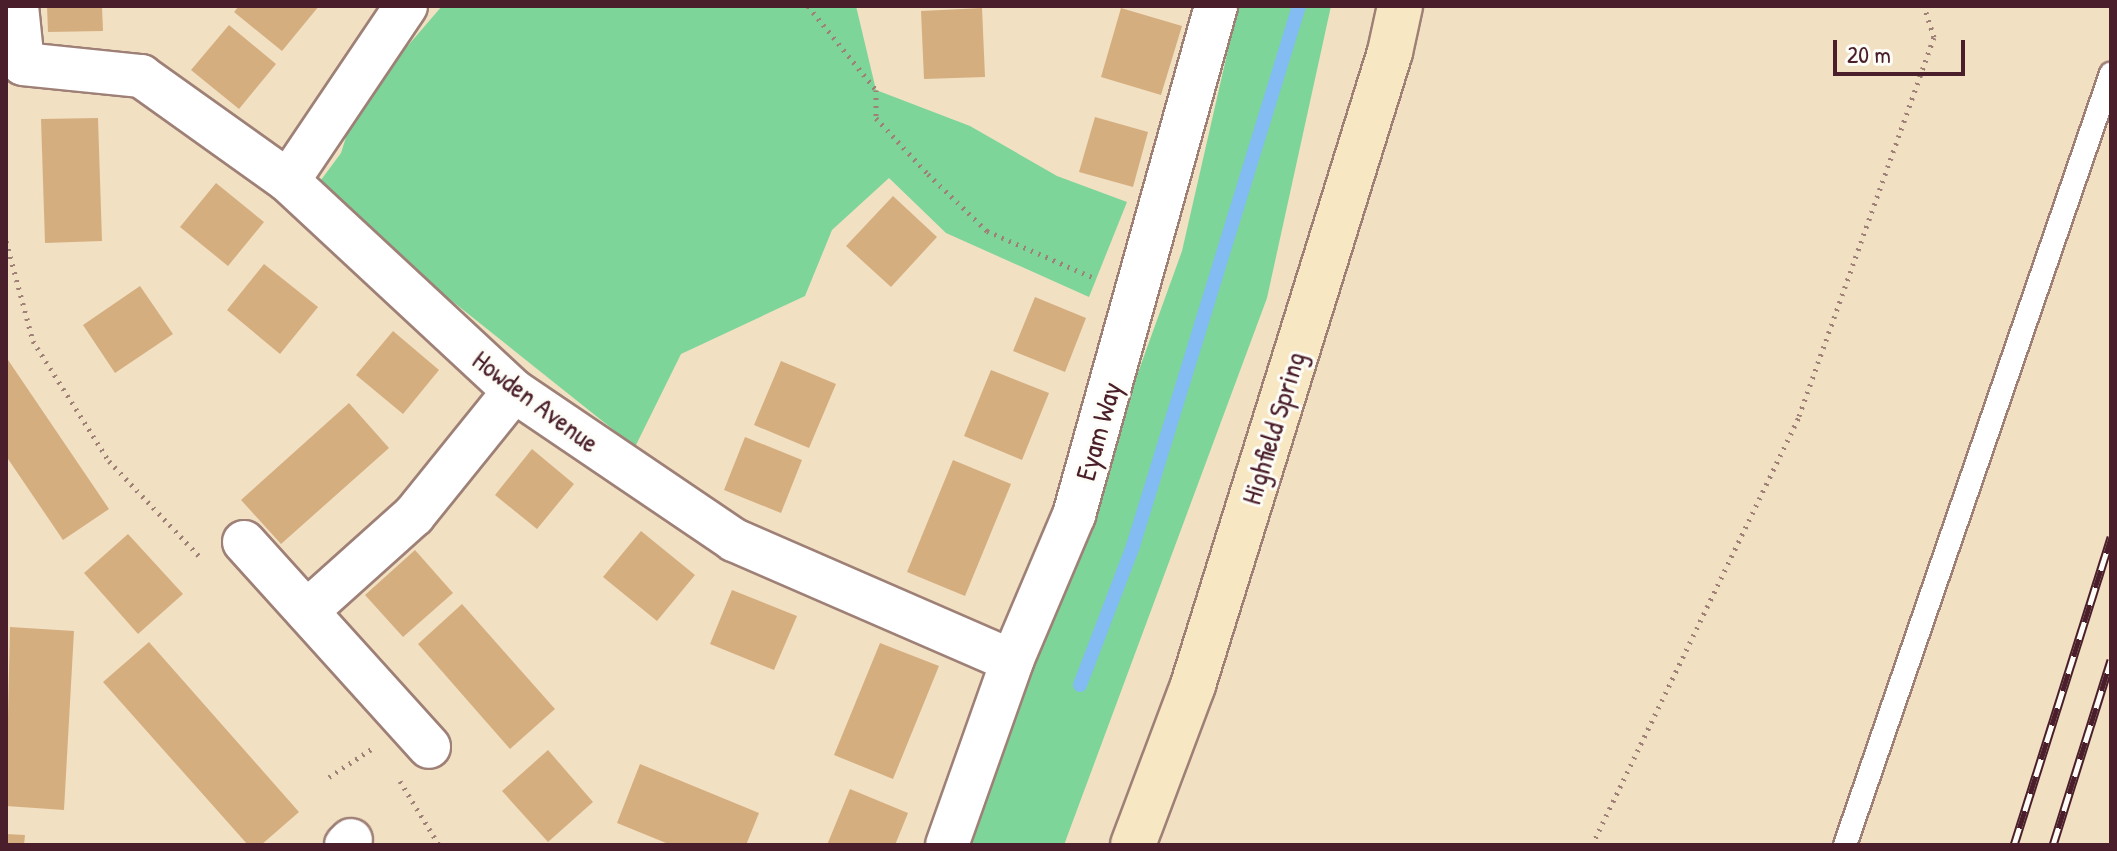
<!DOCTYPE html>
<style>
body{margin:0}
#map{position:relative;width:2117px;height:851px;overflow:hidden;background:#f2e0c3;font-family:"Patrick Hand",sans-serif}
div>[style]{position:absolute}
.green>*{inset:0;background:#7dd599}
.stream>*{height:14px;margin:-7px;padding:0 7px;transform-origin:7px;border-radius:7px;background:#83bbf3}
.building>*{inset:0;background:#d5ae80}
.path>*{height:5px;margin-top:-2.5px;transform-origin:0;background:repeating-linear-gradient(90deg,#9e8077 0 2px,transparent 0 8px)}
.roads{filter:drop-shadow(2px 0 #9e8077) drop-shadow(-2px 0 #9e8077) drop-shadow(0 2px #9e8077) drop-shadow(0 -2px #9e8077)}
.service>*{height:22px;margin:-11px;padding:0 11px;transform-origin:11px;border-radius:11px;background:#fff}
.minor>*{height:42px;margin:-21px;padding:0 21px;transform-origin:21px;border-radius:21px;background:#fff}
.secondary>*{height:44px;margin:-22px;padding:0 22px;transform-origin:22px;border-radius:22px;background:#f7e8c3}
.rail>*{height:9px;margin-top:-4.5px;transform-origin:0;background:repeating-linear-gradient(90deg,#fdfcf7 0 18px,#4a1f2b 0 36px);box-sizing:border-box;border-block:2px solid #4a1f2b}
span{translate:-50% -50%;white-space:nowrap;text-align:center;line-height:1.15;-webkit-text-stroke:6px #fdfcf7;paint-order:stroke}
.street-label{font-size:28px;color:#4a1f2b}
.frame{position:absolute;inset:0;border:8px solid #4a1f2b;pointer-events:none}
.scale{position:absolute;left:1833px;top:40px;width:132px;height:36px;box-sizing:border-box;border:4px solid #4a1f2b;border-top:0;padding-left:10px;font-size:24px;line-height:28px;white-space:nowrap;color:#4a1f2b;-webkit-text-stroke:6px #fdfcf7;paint-order:stroke}
</style>
<div id="map">
<div class="green">
<div style="clip-path:polygon(442px 6px,856px 6px,876px 90px,970px 126px,1057px 176px,1127px 202px,1089px 297px,946px 233px,889px 178px,832px 230px,805px 296px,681px 354px,635px 447px,442px 293px,321px 180px,341px 153px,356px 106px)"></div>
<div style="clip-path:polygon(1238px 6px,1331px 6px,1267px 298px,1064px 845px,955px 845px,1054px 605px,1182px 251px)"></div>
</div>
<div class="stream">
<div style="left:1080px;top:685px;width:149px;rotate:-69.1deg"></div>
<div style="left:1133px;top:546px;width:565px;rotate:-72.91deg"></div>
</div>
<div class="building">
<div style="clip-path:polygon(47px 6px,102px 6px,103px 31px,48px 32px)"></div>
<div style="clip-path:polygon(239px 6px,319px 6px,282px 51px,234px 12px)"></div>
<div style="clip-path:polygon(982px 8px,985px 77px,924px 79px,921px 11px)"></div>
<div style="clip-path:polygon(1121px 8px,1182px 26px,1161px 95px,1101px 77px)"></div>
<div style="clip-path:polygon(229px 25px,276px 64px,239px 109px,191px 70px)"></div>
<div style="clip-path:polygon(1095px 117px,1148px 132px,1133px 187px,1079px 172px)"></div>
<div style="clip-path:polygon(98px 118px,102px 241px,45px 243px,41px 119px)"></div>
<div style="clip-path:polygon(216px 183px,264px 222px,228px 266px,180px 227px)"></div>
<div style="clip-path:polygon(893px 196px,937px 237px,891px 287px,846px 246px)"></div>
<div style="clip-path:polygon(264px 264px,318px 307px,280px 354px,227px 310px)"></div>
<div style="clip-path:polygon(140px 286px,173px 334px,115px 373px,83px 325px)"></div>
<div style="clip-path:polygon(1035px 297px,1086px 318px,1065px 372px,1013px 351px)"></div>
<div style="clip-path:polygon(393px 331px,439px 370px,403px 414px,356px 375px)"></div>
<div style="clip-path:polygon(6px 357px,109px 509px,63px 540px,6px 456px)"></div>
<div style="clip-path:polygon(781px 361px,836px 384px,809px 448px,754px 425px)"></div>
<div style="clip-path:polygon(991px 370px,1049px 393px,1022px 460px,964px 436px)"></div>
<div style="clip-path:polygon(349px 403px,389px 448px,281px 544px,241px 500px)"></div>
<div style="clip-path:polygon(745px 437px,802px 460px,781px 513px,724px 490px)"></div>
<div style="clip-path:polygon(532px 449px,574px 484px,537px 529px,495px 495px)"></div>
<div style="clip-path:polygon(953px 460px,1011px 484px,965px 596px,907px 572px)"></div>
<div style="clip-path:polygon(641px 531px,695px 575px,657px 621px,603px 577px)"></div>
<div style="clip-path:polygon(128px 534px,183px 594px,138px 634px,84px 573px)"></div>
<div style="clip-path:polygon(415px 550px,453px 593px,403px 637px,365px 595px)"></div>
<div style="clip-path:polygon(732px 590px,797px 616px,774px 670px,710px 644px)"></div>
<div style="clip-path:polygon(462px 604px,555px 709px,510px 749px,418px 644px)"></div>
<div style="clip-path:polygon(10px 627px,74px 631px,64px 810px,6px 806px)"></div>
<div style="clip-path:polygon(149px 642px,299px 812px,261px 845px,248px 845px,103px 682px)"></div>
<div style="clip-path:polygon(880px 643px,939px 666px,893px 779px,834px 755px)"></div>
<div style="clip-path:polygon(548px 750px,593px 802px,548px 842px,502px 791px)"></div>
<div style="clip-path:polygon(640px 764px,759px 813px,746px 845px,671px 845px,617px 823px)"></div>
<div style="clip-path:polygon(850px 789px,908px 813px,895px 845px,827px 845px)"></div>
<div style="clip-path:polygon(6px 834px,25px 835px,24px 845px,6px 845px)"></div>
</div>
<div class="path">
<div style="left:808px;top:6px;width:108px;rotate:51deg"></div>
<div style="left:876px;top:90px;width:28px;rotate:90deg"></div>
<div style="left:876px;top:118px;width:76px;rotate:47.1deg"></div>
<div style="left:928px;top:174px;width:82px;rotate:44deg"></div>
<div style="left:987px;top:231px;width:117px;rotate:23.7deg"></div>
<div style="left:6px;top:241px;width:104px;rotate:74.9deg"></div>
<div style="left:33px;top:341px;width:142px;rotate:57.7deg"></div>
<div style="left:109px;top:461px;width:135px;rotate:46.5deg"></div>
<div style="left:329px;top:777px;width:53px;rotate:-33.4deg"></div>
<div style="left:400px;top:781px;width:75px;rotate:58.6deg"></div>
<div style="left:1592px;top:845px;width:476px;rotate:-64.2deg"></div>
<div style="left:1799px;top:416px;width:402px;rotate:-70.4deg"></div>
<div style="left:1934px;top:37px;width:33px;rotate:-108deg"></div>
</div>
<div class="roads">
<div class="service">
<div style="left:1845px;top:845px;width:816px;rotate:-70.97deg"></div>
</div>
<div class="minor">
<div style="left:17px;top:6px;width:58px;rotate:84.1deg"></div>
<div style="left:23px;top:64px;width:119px;rotate:5.8deg"></div>
<div style="left:141px;top:76px;width:181px;rotate:35.5deg"></div>
<div style="left:406px;top:6px;width:211px;rotate:124deg"></div>
<div style="left:288px;top:181px;width:309px;rotate:42.9deg"></div>
<div style="left:514px;top:391px;width:266px;rotate:34.1deg"></div>
<div style="left:734px;top:540px;width:303px;rotate:23.5deg"></div>
<div style="left:244px;top:542px;width:276px;rotate:47.9deg"></div>
<div style="left:307px;top:611px;width:144px;rotate:-41.9deg"></div>
<div style="left:414px;top:515px;width:159px;rotate:-51.1deg"></div>
<div style="left:346px;top:845px;width:7px;rotate:-45deg"></div>
<div style="left:947px;top:845px;width:195px;rotate:-70.5deg"></div>
<div style="left:1012px;top:661px;width:159px;rotate:-67deg"></div>
<div style="left:1074px;top:515px;width:528px;rotate:-74.41deg"></div>
</div>
<div class="secondary">
<div style="left:1133px;top:845px;width:171px;rotate:-69.4deg"></div>
<div style="left:1193px;top:685px;width:663px;rotate:-72.71deg"></div>
<div style="left:1390px;top:52px;width:47px;rotate:-77.7deg"></div>
</div>
</div>
<div class="rail">
<div style="left:2014px;top:845px;width:323px;rotate:-72.5deg"></div>
<div style="left:2053px;top:845px;width:194px;rotate:-72.6deg"></div>
</div>
<div class="street-label">
<span style="left:536px;top:401px;rotate:37deg">Howden Avenue</span>
<span style="left:1273px;top:428px;rotate:-73deg">Highfield Spring</span>
<span style="left:1098px;top:431px;rotate:-74deg">Eyam Way</span>
</div>
<div class="frame"></div>
<div class="scale">20 m</div>
</div>
